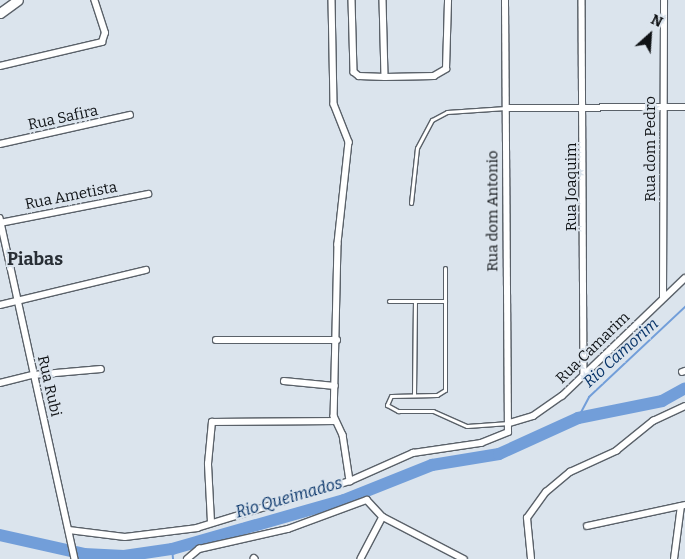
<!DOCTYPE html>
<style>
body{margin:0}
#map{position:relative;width:685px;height:559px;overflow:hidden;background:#dbe4ed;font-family:Bitter,serif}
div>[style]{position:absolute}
.stream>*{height:2px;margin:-1px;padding:0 1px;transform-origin:1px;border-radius:1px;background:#729ed9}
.river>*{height:12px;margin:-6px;padding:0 6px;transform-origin:6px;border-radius:6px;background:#729ed9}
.roads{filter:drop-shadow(1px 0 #5a6169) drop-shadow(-1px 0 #5a6169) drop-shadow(0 1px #5a6169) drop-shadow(0 -1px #5a6169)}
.lane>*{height:3px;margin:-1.5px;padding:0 1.5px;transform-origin:1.5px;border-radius:1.5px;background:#fff}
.street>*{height:5.5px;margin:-2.75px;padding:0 2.75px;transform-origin:2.75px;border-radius:2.75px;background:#fff}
.secondary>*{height:9px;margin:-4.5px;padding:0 4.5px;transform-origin:4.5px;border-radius:4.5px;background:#fff}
span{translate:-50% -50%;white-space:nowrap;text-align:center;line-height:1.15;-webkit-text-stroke:4px #dbe4ed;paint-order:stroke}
.street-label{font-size:15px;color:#0f1215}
.water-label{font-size:16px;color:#083469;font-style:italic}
.quarter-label{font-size:18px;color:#282e35;font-weight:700}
.north{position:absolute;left:625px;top:10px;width:50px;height:50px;-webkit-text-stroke:4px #dbe4ed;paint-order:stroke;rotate:26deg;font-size:14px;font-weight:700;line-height:20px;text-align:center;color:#0f1215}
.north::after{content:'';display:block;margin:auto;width:18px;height:22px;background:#0f1215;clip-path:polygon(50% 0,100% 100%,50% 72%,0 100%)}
</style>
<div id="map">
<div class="stream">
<div style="left:578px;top:418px;width:24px;rotate:-62deg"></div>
<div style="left:589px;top:397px;width:132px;rotate:-43.2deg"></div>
<div style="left:172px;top:549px;width:10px;rotate:84deg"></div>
</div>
<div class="river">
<div style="left:0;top:535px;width:86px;rotate:12.7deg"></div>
<div style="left:84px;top:554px;width:40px;rotate:2.9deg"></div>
<div style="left:124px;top:556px;width:49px;rotate:-8.3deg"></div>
<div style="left:172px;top:549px;width:179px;rotate:-15.9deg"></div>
<div style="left:344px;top:500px;width:95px;rotate:-21.7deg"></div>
<div style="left:432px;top:465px;width:68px;rotate:-9.3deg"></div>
<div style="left:499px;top:454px;width:87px;rotate:-24.5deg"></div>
<div style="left:578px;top:418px;width:86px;rotate:-11.4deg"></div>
<div style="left:662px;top:401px;width:26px;rotate:-29deg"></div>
</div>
<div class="roads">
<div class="lane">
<div style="left:411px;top:203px;width:55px;rotate:-83.8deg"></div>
<div style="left:417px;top:148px;width:32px;rotate:-62deg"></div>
<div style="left:432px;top:120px;width:17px;rotate:-28deg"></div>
<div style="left:447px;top:112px;width:59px;rotate:-3.9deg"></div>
<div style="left:445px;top:268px;width:122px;rotate:90deg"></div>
<div style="left:445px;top:390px;width:9px;rotate:148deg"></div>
<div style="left:437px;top:395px;width:46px;rotate:178.8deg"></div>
<div style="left:391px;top:396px;width:10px;rotate:114deg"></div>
<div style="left:387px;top:405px;width:13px;rotate:29deg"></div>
<div style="left:398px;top:411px;width:35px"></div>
<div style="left:433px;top:411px;width:37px;rotate:24deg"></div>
<div style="left:467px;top:426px;width:42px;rotate:-4.1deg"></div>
<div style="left:389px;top:301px;width:56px"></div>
<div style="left:414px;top:395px;width:94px;rotate:-89.4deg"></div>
</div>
<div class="street">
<div style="left:332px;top:0;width:104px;rotate:88.9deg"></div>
<div style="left:334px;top:104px;width:41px;rotate:68.5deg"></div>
<div style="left:349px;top:142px;width:103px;rotate:96.2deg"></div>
<div style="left:338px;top:244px;width:172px;rotate:91.3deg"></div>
<div style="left:334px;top:416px;width:21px;rotate:65deg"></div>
<div style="left:343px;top:435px;width:47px;rotate:81.3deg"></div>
<div style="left:352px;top:0;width:72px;rotate:88.4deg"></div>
<div style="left:354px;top:72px;width:6px;rotate:39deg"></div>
<div style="left:359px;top:76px;width:26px;rotate:2deg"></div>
<div style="left:383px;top:0;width:77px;rotate:88.5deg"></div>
<div style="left:385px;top:77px;width:49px;rotate:-1.2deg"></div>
<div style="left:434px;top:76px;width:14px;rotate:-30deg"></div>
<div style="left:446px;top:69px;width:69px;rotate:-88.3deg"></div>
<div style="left:582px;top:0;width:375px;rotate:89.7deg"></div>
<div style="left:0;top:66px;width:105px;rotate:-13.2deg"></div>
<div style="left:102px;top:42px;width:9px;rotate:-72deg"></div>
<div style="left:105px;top:33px;width:35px;rotate:-108deg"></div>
<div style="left:506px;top:108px;width:179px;rotate:-0.3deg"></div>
<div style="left:0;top:144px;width:133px;rotate:-12.6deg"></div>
<div style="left:0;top:218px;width:349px;rotate:77.6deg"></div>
<div style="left:0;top:223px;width:151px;rotate:-11.1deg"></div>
<div style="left:663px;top:297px;width:297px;rotate:-89.8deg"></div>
<div style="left:0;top:305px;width:150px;rotate:-13.5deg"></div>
<div style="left:216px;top:340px;width:121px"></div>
<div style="left:682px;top:372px;width:3px;rotate:-18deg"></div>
<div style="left:284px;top:381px;width:51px;rotate:5.6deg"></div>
<div style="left:0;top:383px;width:34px;rotate:-14deg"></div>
<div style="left:33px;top:375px;width:68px;rotate:-5deg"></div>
<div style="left:510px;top:423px;width:24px;rotate:-17deg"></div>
<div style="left:533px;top:416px;width:35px;rotate:-35deg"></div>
<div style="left:562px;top:396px;width:170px;rotate:-43.8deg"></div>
<div style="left:383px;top:517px;width:91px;rotate:27.4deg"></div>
<div style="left:211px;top:522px;width:58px;rotate:-93deg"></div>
<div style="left:208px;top:464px;width:42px;rotate:-84.6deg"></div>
<div style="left:212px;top:422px;width:123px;rotate:-0.5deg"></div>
<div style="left:587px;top:526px;width:100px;rotate:-12.1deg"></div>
<div style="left:69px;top:530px;width:56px;rotate:7.1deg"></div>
<div style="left:125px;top:537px;width:73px;rotate:-7.1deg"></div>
<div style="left:197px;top:528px;width:160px;rotate:-17.1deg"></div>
<div style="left:350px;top:481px;width:69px;rotate:-24deg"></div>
<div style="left:413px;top:453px;width:69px;rotate:-8.4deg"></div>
<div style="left:481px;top:443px;width:29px;rotate:-22deg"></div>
<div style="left:508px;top:432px;width:432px;rotate:-90.4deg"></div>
<div style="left:254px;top:558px;width:1px;rotate:45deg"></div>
<div style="left:187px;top:559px;width:16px;rotate:-40deg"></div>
<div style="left:199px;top:549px;width:91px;rotate:-12.7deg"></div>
<div style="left:288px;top:529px;width:84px;rotate:-20.2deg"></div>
<div style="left:367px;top:500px;width:23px;rotate:47deg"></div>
<div style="left:383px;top:517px;width:47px;rotate:117.6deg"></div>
<div style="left:531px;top:559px;width:41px;rotate:-95.6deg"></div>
<div style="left:527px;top:518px;width:32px;rotate:-54deg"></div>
<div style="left:546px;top:492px;width:31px;rotate:-40deg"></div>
<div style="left:570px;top:472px;width:51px;rotate:-24.5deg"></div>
<div style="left:616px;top:451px;width:48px;rotate:-39deg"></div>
<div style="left:653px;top:421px;width:35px;rotate:-25deg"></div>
<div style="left:674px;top:559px;width:53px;rotate:-82.5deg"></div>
</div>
<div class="secondary">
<div style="left:0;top:13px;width:22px;rotate:-36deg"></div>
</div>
</div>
<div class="street-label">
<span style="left:63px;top:118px;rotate:-12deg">Rua Safira</span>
<span style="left:651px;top:149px;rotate:-90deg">Rua dom Pedro</span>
<span style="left:572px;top:187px;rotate:-90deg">Rua Joaquim</span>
<span style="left:71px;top:196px;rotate:-11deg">Rua Ametista</span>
<span style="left:493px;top:211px;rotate:-90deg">Rua dom Antonio</span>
<span style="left:593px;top:348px;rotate:-44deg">Rua Camarim</span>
<span style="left:49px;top:386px;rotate:77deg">Rua Rubi</span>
</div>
<div class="water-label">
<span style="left:621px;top:353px;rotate:-42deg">Rio Camorim</span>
<span style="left:289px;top:498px;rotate:-16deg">Rio Queimados</span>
</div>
<div class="quarter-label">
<span style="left:35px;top:259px">Piabas</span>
</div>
<div class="north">N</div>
</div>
